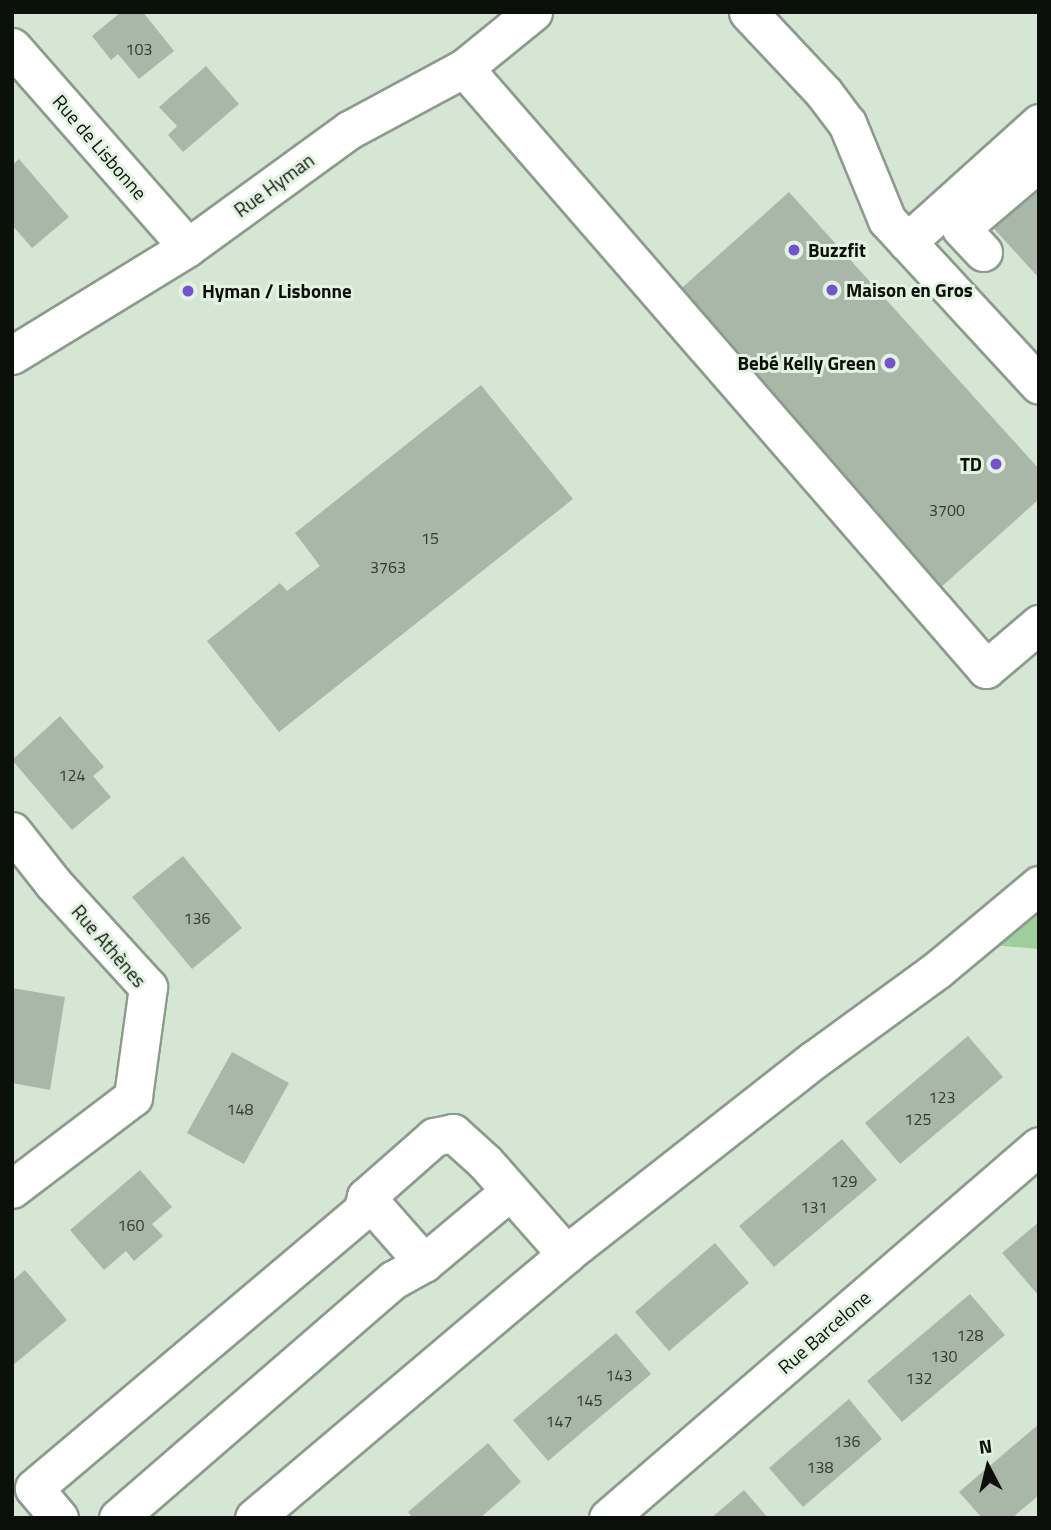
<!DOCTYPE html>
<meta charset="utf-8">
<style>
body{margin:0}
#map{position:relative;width:1051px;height:1530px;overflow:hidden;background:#d6e6d4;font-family:"Titillium Web",sans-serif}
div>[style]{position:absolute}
.green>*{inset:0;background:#9ece9b}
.building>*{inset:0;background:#a8b7a7}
.roads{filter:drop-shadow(2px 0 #8c9b8b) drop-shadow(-2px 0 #8c9b8b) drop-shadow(0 2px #8c9b8b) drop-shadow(0 -2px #8c9b8b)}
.minor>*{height:37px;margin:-18.5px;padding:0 18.5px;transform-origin:18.5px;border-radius:18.5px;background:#fff}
.dots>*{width:19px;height:19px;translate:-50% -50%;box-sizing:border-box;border:4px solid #e3f3e1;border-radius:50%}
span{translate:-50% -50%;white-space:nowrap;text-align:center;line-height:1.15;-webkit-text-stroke:6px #e3f3e1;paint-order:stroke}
.number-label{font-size:16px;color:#323a31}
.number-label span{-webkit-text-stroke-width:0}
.street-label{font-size:19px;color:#0b100a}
.poi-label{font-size:19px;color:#0b100a;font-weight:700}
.left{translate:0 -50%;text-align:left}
.right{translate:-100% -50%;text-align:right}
.frame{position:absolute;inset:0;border:14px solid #0b100a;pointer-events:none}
.north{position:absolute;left:953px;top:1432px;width:70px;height:70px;-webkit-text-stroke:5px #e3f3e1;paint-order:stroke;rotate:353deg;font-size:19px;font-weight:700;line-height:28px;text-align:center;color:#0b100a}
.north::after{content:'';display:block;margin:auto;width:24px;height:32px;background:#0b100a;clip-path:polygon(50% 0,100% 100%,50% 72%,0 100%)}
</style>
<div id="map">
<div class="green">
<div style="clip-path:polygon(1039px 895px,1039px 949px,990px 945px)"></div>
</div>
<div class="building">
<div style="clip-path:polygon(121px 12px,143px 12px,174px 51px,139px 79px,118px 54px,111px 60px,92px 36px)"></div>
<div style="clip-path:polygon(206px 66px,239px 104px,183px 152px,168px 135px,177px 126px,159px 107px)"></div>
<div style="clip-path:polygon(19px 159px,69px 217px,32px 248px,12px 225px,12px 165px)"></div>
<div style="clip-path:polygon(1039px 173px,1039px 278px,986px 220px)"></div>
<div style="clip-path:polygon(789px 192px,1039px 469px,1039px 499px,939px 589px,674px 295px)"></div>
<div style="clip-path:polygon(481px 385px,573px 499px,279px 732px,207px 641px,280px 583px,287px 591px,320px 566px,295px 533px)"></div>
<div style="clip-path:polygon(60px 716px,104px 767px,93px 776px,111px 797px,72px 830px,12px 760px)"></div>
<div style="clip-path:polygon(183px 856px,242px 928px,192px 969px,132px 897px)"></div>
<div style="clip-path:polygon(12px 988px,65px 997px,50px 1090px,12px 1083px)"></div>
<div style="clip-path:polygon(968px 1036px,1003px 1077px,900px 1164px,865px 1123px)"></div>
<div style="clip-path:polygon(232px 1052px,289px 1083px,244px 1164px,187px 1133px)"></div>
<div style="clip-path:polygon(842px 1139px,877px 1180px,774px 1267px,739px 1226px)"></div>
<div style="clip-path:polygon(140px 1170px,172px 1207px,152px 1224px,163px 1236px,134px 1261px,126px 1251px,104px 1270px,70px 1230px)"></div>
<div style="clip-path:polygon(1039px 1222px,1039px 1296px,1002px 1253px)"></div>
<div style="clip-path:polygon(715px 1243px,749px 1283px,669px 1351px,635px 1312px)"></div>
<div style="clip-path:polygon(25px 1270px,67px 1320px,12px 1366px,12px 1281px)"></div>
<div style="clip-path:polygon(970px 1294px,1005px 1335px,902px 1422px,867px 1381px)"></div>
<div style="clip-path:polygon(616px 1333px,651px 1374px,548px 1461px,513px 1420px)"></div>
<div style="clip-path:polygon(849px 1399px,882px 1439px,803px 1507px,769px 1468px)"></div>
<div style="clip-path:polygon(1039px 1424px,1039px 1495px,1012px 1518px,982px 1518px,959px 1492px)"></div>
<div style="clip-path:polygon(488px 1443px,521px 1482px,480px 1518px,413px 1518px,408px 1512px)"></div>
<div style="clip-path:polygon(744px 1490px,768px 1518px,711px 1518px)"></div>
</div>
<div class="roads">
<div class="minor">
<div style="left:748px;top:12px;width:111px;rotate:46.8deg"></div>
<div style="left:824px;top:93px;width:38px;rotate:53deg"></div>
<div style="left:847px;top:123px;width:105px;rotate:67.6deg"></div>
<div style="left:887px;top:220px;width:224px;rotate:47.3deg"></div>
<div style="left:12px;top:47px;width:266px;rotate:48.7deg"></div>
<div style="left:464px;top:68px;width:796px;rotate:49.02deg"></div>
<div style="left:986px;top:669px;width:70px;rotate:-40.3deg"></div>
<div style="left:907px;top:242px;width:178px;rotate:-42deg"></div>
<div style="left:983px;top:252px;width:33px;rotate:-133deg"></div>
<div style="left:961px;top:228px;width:102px;rotate:-40.2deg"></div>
<div style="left:12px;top:355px;width:206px;rotate:-31.5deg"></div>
<div style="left:188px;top:247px;width:199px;rotate:-36deg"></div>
<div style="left:349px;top:130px;width:131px;rotate:-28.3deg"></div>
<div style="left:464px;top:68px;width:89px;rotate:-39.1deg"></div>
<div style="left:12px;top:831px;width:66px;rotate:51.7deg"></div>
<div style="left:53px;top:883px;width:141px;rotate:47.6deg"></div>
<div style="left:148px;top:987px;width:111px;rotate:97.8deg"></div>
<div style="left:133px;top:1097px;width:152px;rotate:142.8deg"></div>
<div style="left:510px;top:1191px;width:112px;rotate:140.1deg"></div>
<div style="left:424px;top:1263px;width:88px;rotate:-131.3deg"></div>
<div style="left:366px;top:1197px;width:91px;rotate:-41.4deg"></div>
<div style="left:434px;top:1137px;width:19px;rotate:-12deg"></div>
<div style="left:453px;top:1133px;width:43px;rotate:42.2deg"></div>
<div style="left:485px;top:1162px;width:123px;rotate:48.6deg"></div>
<div style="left:59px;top:1518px;width:39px;rotate:-130deg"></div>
<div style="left:34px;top:1488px;width:429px;rotate:-40.2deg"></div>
<div style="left:362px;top:1211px;width:15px;rotate:-74deg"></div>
<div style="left:118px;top:1518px;width:364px;rotate:-40.9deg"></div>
<div style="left:393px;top:1280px;width:35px;rotate:-29deg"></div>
<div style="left:254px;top:1518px;width:409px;rotate:-40.2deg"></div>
<div style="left:566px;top:1254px;width:316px;rotate:-38.1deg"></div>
<div style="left:815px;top:1059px;width:151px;rotate:-36.1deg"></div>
<div style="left:937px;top:970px;width:133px;rotate:-39.8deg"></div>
<div style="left:608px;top:1518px;width:569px;rotate:-40.8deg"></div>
</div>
</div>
<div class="dots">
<div style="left:794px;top:250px;background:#7652cc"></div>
<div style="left:832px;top:290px;background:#7652cc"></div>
<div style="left:188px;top:291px;background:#7652cc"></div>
<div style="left:890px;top:363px;background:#7652cc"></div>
<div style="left:996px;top:464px;background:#7652cc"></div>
</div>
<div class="number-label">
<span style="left:139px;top:49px">103</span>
<span style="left:947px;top:510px">3700</span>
<span style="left:430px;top:538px">15</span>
<span style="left:388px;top:567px">3763</span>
<span style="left:72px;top:775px">124</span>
<span style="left:197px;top:918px">136</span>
<span style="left:942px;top:1097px">123</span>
<span style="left:240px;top:1109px">148</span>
<span style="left:918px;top:1119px">125</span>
<span style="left:844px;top:1181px">129</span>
<span style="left:814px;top:1207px">131</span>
<span style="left:131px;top:1225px">160</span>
<span style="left:970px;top:1335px">128</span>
<span style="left:944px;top:1356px">130</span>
<span style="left:619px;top:1375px">143</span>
<span style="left:919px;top:1378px">132</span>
<span style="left:589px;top:1400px">145</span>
<span style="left:559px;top:1421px">147</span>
<span style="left:847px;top:1441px">136</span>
<span style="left:820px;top:1467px">138</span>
</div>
<div class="street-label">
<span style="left:100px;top:147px;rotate:49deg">Rue de Lisbonne</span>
<span style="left:274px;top:185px;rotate:-36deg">Rue Hyman</span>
<span style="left:109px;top:946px;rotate:49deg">Rue Athènes</span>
<span style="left:824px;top:1332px;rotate:-41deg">Rue Barcelone</span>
</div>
<div class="poi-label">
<span class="left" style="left:808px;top:250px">Buzzfit</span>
<span class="left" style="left:846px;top:290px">Maison en Gros</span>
<span class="left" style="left:202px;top:291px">Hyman / Lisbonne</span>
<span class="right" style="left:876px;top:363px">Bebé Kelly Green</span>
<span class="right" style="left:982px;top:464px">TD</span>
</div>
<div class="frame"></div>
<div class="north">N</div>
</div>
